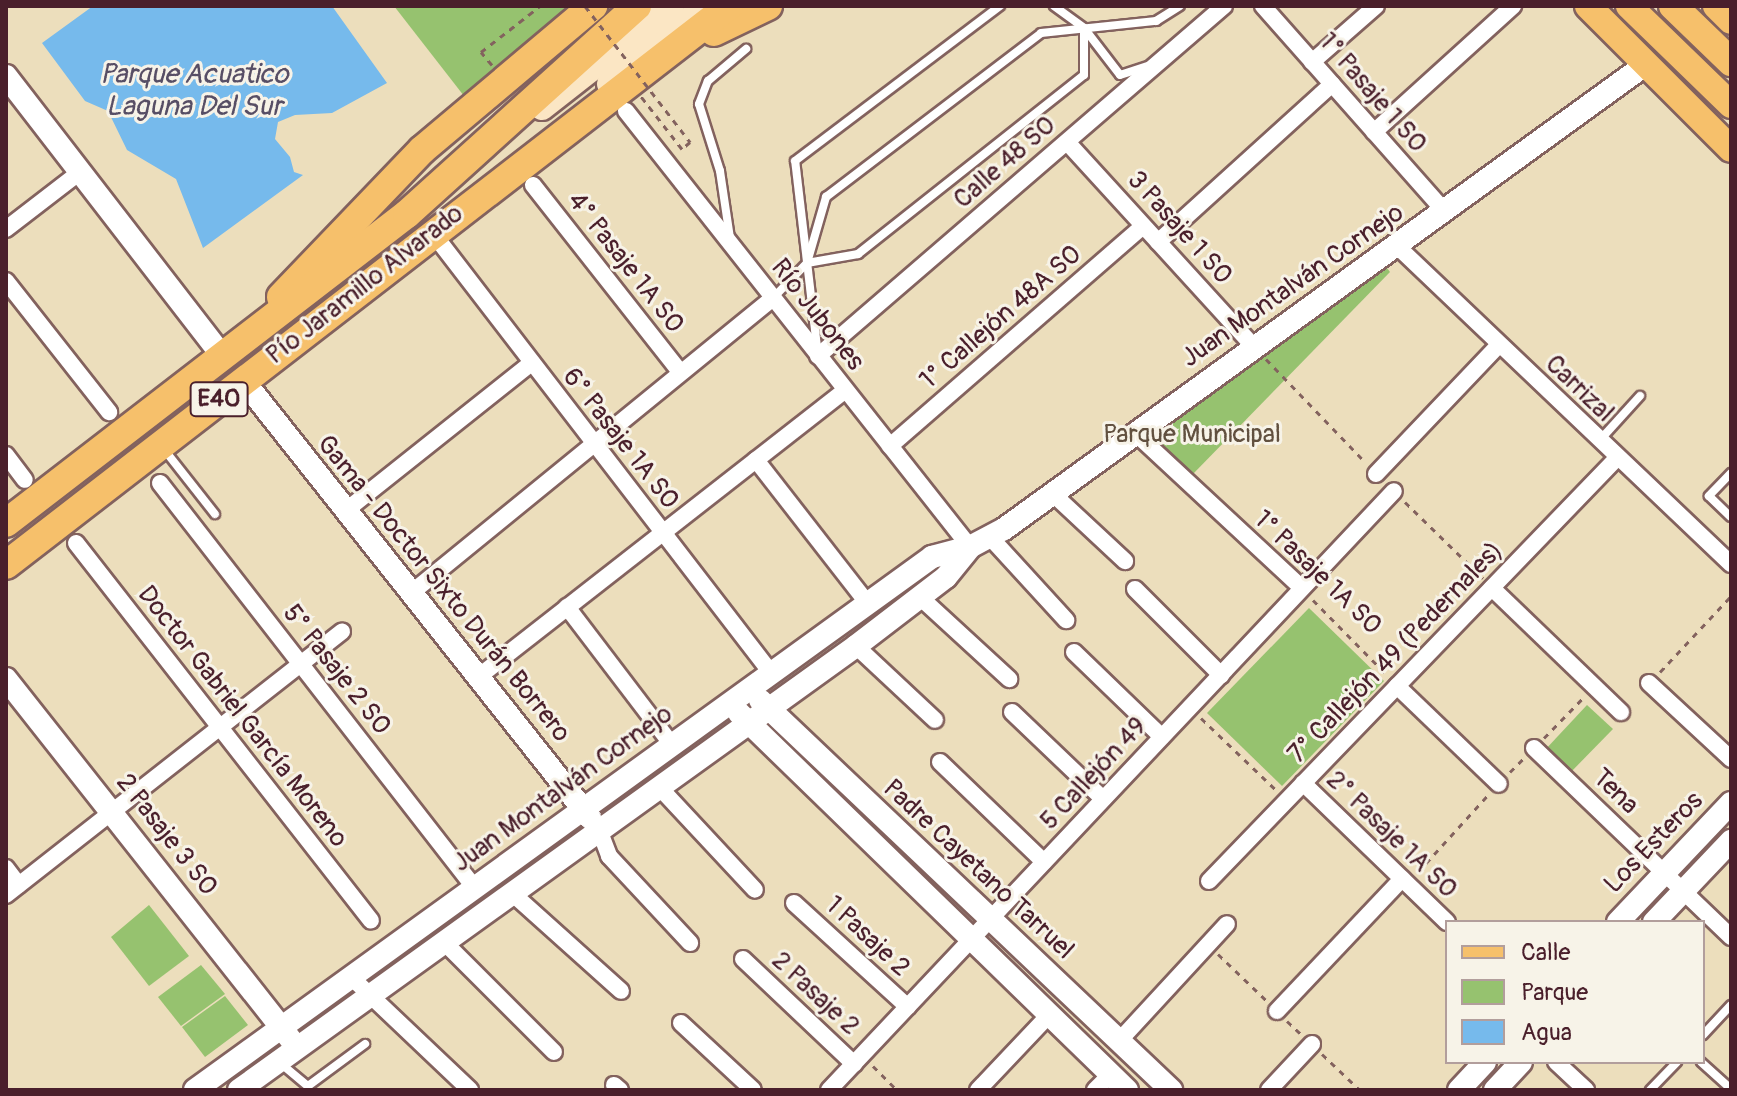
<!DOCTYPE html>
<meta charset="utf-8">
<style>
body{margin:0}
#map{position:relative;width:1737px;height:1096px;overflow:hidden;background:#ecdebc;font-family:Pangolin,sans-serif}
div>[style]{position:absolute}
.green>*{inset:0;background:#96c26f}
.water>*{inset:0;background:#76baec}
.path>*{height:3px;margin-top:-1.5px;transform-origin:0;background:repeating-linear-gradient(90deg,#83625e 0 6px,transparent 0 12px)}
.roads{filter:drop-shadow(2px 0 #83625e) drop-shadow(-2px 0 #83625e) drop-shadow(0 2px #83625e) drop-shadow(0 -2px #83625e)}
.service>*{height:8px;margin:-4px;padding:0 4px;transform-origin:4px;border-radius:4px;background:#fff}
.minor>*{height:16px;margin:-8px;padding:0 8px;transform-origin:8px;border-radius:8px;background:#fff}
.tertiary>*{height:22px;margin:-11px;padding:0 11px;transform-origin:11px;border-radius:11px;background:#fff}
.secondary>*{height:24px;margin:-12px;padding:0 12px;transform-origin:12px;border-radius:12px;background:#fbe6c4}
.primary>*{height:26px;margin:-13px;padding:0 13px;transform-origin:13px;border-radius:13px;background:#f6c06b}
.trunk>*{height:28px;margin:-14px;padding:0 14px;transform-origin:14px;border-radius:14px;background:#f6c06b}
.path-bridge>*{height:3px;margin-top:-1.5px;transform-origin:0;background:repeating-linear-gradient(90deg,#83625e 0 6px,transparent 0 12px)}
span{translate:-50% -50%;white-space:nowrap;text-align:center;line-height:1.15;-webkit-text-stroke:6px #f7f3e8;paint-order:stroke}
.shield-label span{padding:2px 6px;background:#f7f3e8;border:2px solid;border-radius:6px;-webkit-text-stroke-width:0}
.shield-label{font-size:24px;color:#4a1f2b;font-weight:700}
.street-label{font-size:26px;color:#4a1f2b}
.park-label{font-size:26px;color:#61503f}
.water-label{font-size:28px;color:#574e65;font-style:italic}
.frame{position:absolute;inset:0;border:8px solid #4a1f2b;pointer-events:none}
.legend{position:absolute;left:1445px;top:920px;width:260px;height:144px;box-sizing:border-box;background:#f7f3e8;border:2px solid #b29e9c;margin:0;padding:10px 14px;list-style:none;font-size:24px;color:#4a1f2b}
.legend li{display:flex;align-items:center;gap:16px;height:40px}
.legend b{width:40px;border:2px solid #b29e9c}
</style>
<div id="map">
<div class="green">
<div style="clip-path:polygon(394px 6px,571px 6px,464px 96px)"></div>
<div style="clip-path:polygon(1387px 268px,1390px 272px,1193px 474px,1145px 434px)"></div>
<div style="clip-path:polygon(1309px 608px,1384px 681px,1282px 786px,1207px 713px)"></div>
<div style="clip-path:polygon(1587px 705px,1613px 729px,1569px 774px,1544px 751px)"></div>
<div style="clip-path:polygon(149px 905px,189px 956px,149px 986px,111px 937px)"></div>
<div style="clip-path:polygon(201px 965px,225px 994px,181px 1026px,158px 997px)"></div>
<div style="clip-path:polygon(225px 996px,248px 1025px,205px 1057px,182px 1027px)"></div>
</div>
<div class="water">
<div style="clip-path:polygon(93px 6px,332px 6px,387px 83px,332px 113px,295px 115px,278px 122px,275px 139px,290px 157px,294px 172px,303px 175px,203px 248px,176px 179px,127px 150px,108px 111px,85px 101px,42px 43px)"></div>
</div>
<div class="path">
<div style="left:492px;top:65px;width:17px;rotate:-130deg"></div>
<div style="left:481px;top:52px;width:75px;rotate:-37.9deg"></div>
<div style="left:1266px;top:359px;width:144px;rotate:46.1deg"></div>
<div style="left:1405px;top:502px;width:109px;rotate:44.3deg"></div>
<div style="left:1313px;top:600px;width:104px;rotate:45.4deg"></div>
<div style="left:1660px;top:672px;width:104px;rotate:-46.9deg"></div>
<div style="left:1201px;top:718px;width:105px;rotate:43.8deg"></div>
<div style="left:1544px;top:738px;width:56px;rotate:-45.7deg"></div>
<div style="left:1510px;top:772px;width:20px;rotate:-45deg"></div>
<div style="left:1418px;top:872px;width:104px;rotate:-47.7deg"></div>
<div style="left:1218px;top:954px;width:68px;rotate:43.8deg"></div>
<div style="left:1287px;top:1021px;width:21px;rotate:43deg"></div>
<div style="left:1322px;top:1054px;width:52px;rotate:43.5deg"></div>
<div style="left:873px;top:1066px;width:34px;rotate:45deg"></div>
</div>
<div class="roads">
<div class="service">
<div style="left:1054px;top:6px;width:37px;rotate:36deg"></div>
<div style="left:1084px;top:28px;width:59px;rotate:52.5deg"></div>
<div style="left:1120px;top:75px;width:28px;rotate:-18deg"></div>
<div style="left:730px;top:238px;width:68px;rotate:-98.5deg"></div>
<div style="left:720px;top:171px;width:70px;rotate:-107.4deg"></div>
<div style="left:699px;top:104px;width:25px;rotate:-69deg"></div>
<div style="left:708px;top:81px;width:50px;rotate:-40.1deg"></div>
<div style="left:807px;top:263px;width:52px;rotate:-10deg"></div>
<div style="left:858px;top:254px;width:288px;rotate:-38.4deg"></div>
<div style="left:1084px;top:75px;width:47px;rotate:-90deg"></div>
<div style="left:774px;top:297px;width:47px;rotate:-45.9deg"></div>
<div style="left:807px;top:263px;width:69px;rotate:-73.9deg"></div>
<div style="left:826px;top:197px;width:270px;rotate:-37.3deg"></div>
<div style="left:1041px;top:33px;width:116px;rotate:-6deg"></div>
<div style="left:1156px;top:21px;width:28px;rotate:-32deg"></div>
<div style="left:817px;top:347px;width:187px;rotate:-96.7deg"></div>
<div style="left:795px;top:161px;width:257px;rotate:-37.1deg"></div>
<div style="left:1599px;top:441px;width:61px;rotate:-47.7deg"></div>
<div style="left:163px;top:448px;width:84px;rotate:51.8deg"></div>
<div style="left:1731px;top:473px;width:32px;rotate:134deg"></div>
<div style="left:1709px;top:496px;width:30px;rotate:44deg"></div>
<div style="left:1703px;top:1035px;width:41px;rotate:-47deg"></div>
<div style="left:279px;top:1062px;width:38px;rotate:40deg"></div>
<div style="left:308px;top:1086px;width:71px;rotate:-36.4deg"></div>
<div style="left:1701px;top:1062px;width:40px;rotate:42deg"></div>
<div style="left:1650px;top:1090px;width:39px;rotate:-46deg"></div>
</div>
<div class="minor">
<div style="left:1263px;top:6px;width:275px;rotate:48.5deg"></div>
<div style="left:1312px;top:62px;width:85px;rotate:-41.2deg"></div>
<div style="left:626px;top:111px;width:555px;rotate:51.73deg"></div>
<div style="left:1374px;top:132px;width:188px;rotate:-42.2deg"></div>
<div style="left:1067px;top:142px;width:279px;rotate:47.6deg"></div>
<div style="left:533px;top:185px;width:238px;rotate:51.8deg"></div>
<div style="left:6px;top:229px;width:93px;rotate:-37.6deg"></div>
<div style="left:432px;top:232px;width:558px;rotate:52.43deg"></div>
<div style="left:1158px;top:242px;width:235px;rotate:-42.2deg"></div>
<div style="left:1397px;top:246px;width:461px;rotate:43.6deg"></div>
<div style="left:6px;top:281px;width:167px;rotate:51.8deg"></div>
<div style="left:818px;top:356px;width:536px;rotate:-40.76deg"></div>
<div style="left:1134px;top:432px;width:229px;rotate:42.9deg"></div>
<div style="left:890px;top:446px;width:335px;rotate:-41deg"></div>
<div style="left:6px;top:455px;width:31px;rotate:53deg"></div>
<div style="left:756px;top:460px;width:182px;rotate:52.1deg"></div>
<div style="left:1376px;top:474px;width:178px;rotate:-46.4deg"></div>
<div style="left:160px;top:483px;width:512px;rotate:52.14deg"></div>
<div style="left:1052px;top:493px;width:100px;rotate:43deg"></div>
<div style="left:344px;top:512px;width:239px;rotate:-38.5deg"></div>
<div style="left:990px;top:537px;width:113px;rotate:47.5deg"></div>
<div style="left:76px;top:543px;width:479px;rotate:52deg"></div>
<div style="left:1492px;top:588px;width:179px;rotate:43.9deg"></div>
<div style="left:1135px;top:589px;width:122px;rotate:45deg"></div>
<div style="left:410px;top:594px;width:468px;rotate:-39.2deg"></div>
<div style="left:921px;top:598px;width:120px;rotate:42.6deg"></div>
<div style="left:567px;top:607px;width:173px;rotate:52.7deg"></div>
<div style="left:856px;top:646px;width:108px;rotate:43.1deg"></div>
<div style="left:1074px;top:652px;width:122px;rotate:44deg"></div>
<div style="left:477px;top:678px;width:467px;rotate:-38deg"></div>
<div style="left:1649px;top:683px;width:112px;rotate:42.8deg"></div>
<div style="left:1397px;top:686px;width:141px;rotate:43.9deg"></div>
<div style="left:1012px;top:712px;width:126px;rotate:43.7deg"></div>
<div style="left:1534px;top:748px;width:273px;rotate:43.8deg"></div>
<div style="left:940px;top:762px;width:144px;rotate:43.9deg"></div>
<div style="left:1303px;top:783px;width:200px;rotate:44deg"></div>
<div style="left:660px;top:788px;width:139px;rotate:47deg"></div>
<div style="left:600px;top:832px;width:26px;rotate:69deg"></div>
<div style="left:609px;top:856px;width:119px;rotate:47deg"></div>
<div style="left:6px;top:868px;width:21px;rotate:53deg"></div>
<div style="left:1209px;top:881px;width:588px;rotate:-46.03deg"></div>
<div style="left:513px;top:894px;width:145px;rotate:41.9deg"></div>
<div style="left:6px;top:895px;width:427px;rotate:-38.1deg"></div>
<div style="left:794px;top:903px;width:154px;rotate:42.4deg"></div>
<div style="left:445px;top:943px;width:154px;rotate:45deg"></div>
<div style="left:743px;top:959px;width:153px;rotate:43.4deg"></div>
<div style="left:351px;top:977px;width:164px;rotate:43.5deg"></div>
<div style="left:1277px;top:1011px;width:182px;rotate:-46.6deg"></div>
<div style="left:681px;top:1023px;width:98px;rotate:42.9deg"></div>
<div style="left:1119px;top:1041px;width:159px;rotate:-47.3deg"></div>
<div style="left:1556px;top:1062px;width:41px;rotate:43deg"></div>
<div style="left:614px;top:1085px;width:8px;rotate:40deg"></div>
<div style="left:829px;top:1090px;width:823px;rotate:-46.67deg"></div>
<div style="left:978px;top:1090px;width:103px;rotate:-46.6deg"></div>
<div style="left:1095px;top:1090px;width:23px;rotate:-45deg"></div>
<div style="left:1269px;top:1090px;width:63px;rotate:-46.9deg"></div>
</div>
<div class="tertiary">
<div style="left:6px;top:76px;width:356px;rotate:52.3deg"></div>
<div style="left:243px;top:380px;width:559px;rotate:51.61deg"></div>
<div style="left:6px;top:679px;width:459px;rotate:51.7deg"></div>
<div style="left:760px;top:700px;width:567px;rotate:43.5deg"></div>
<div style="left:739px;top:713px;width:541px;rotate:44.18deg"></div>
<div style="left:1618px;top:922px;width:164px;rotate:-46.5deg"></div>
<div style="left:1654px;top:922px;width:112px;rotate:-46.5deg"></div>
<div style="left:195px;top:1090px;width:910px;rotate:-35.87deg"></div>
<div style="left:932px;top:557px;width:39px;rotate:-15deg"></div>
<div style="left:970px;top:547px;width:38px;rotate:-28deg"></div>
<div style="left:1004px;top:529px;width:791px;rotate:-35.9deg"></div>
<div style="left:239px;top:1090px;width:760px;rotate:-35.74deg"></div>
<div style="left:856px;top:646px;width:113px;rotate:-37.5deg"></div>
<div style="left:946px;top:577px;width:38px;rotate:-51deg"></div>
<div style="left:1459px;top:1090px;width:38px;rotate:-47deg"></div>
<div style="left:1495px;top:1090px;width:38px;rotate:-47deg"></div>
</div>
<div class="secondary">
<div style="left:609px;top:84px;width:124px;rotate:-39.1deg"></div>
<div style="left:542px;top:108px;width:165px;rotate:-38.1deg"></div>
</div>
<div class="primary">
<div style="left:1588px;top:6px;width:202px;rotate:45deg"></div>
<div style="left:1629px;top:6px;width:142px;rotate:44.1deg"></div>
<div style="left:1716px;top:6px;width:21px;rotate:45deg"></div>
</div>
<div class="trunk">
<div style="left:1673px;top:6px;width:81px;rotate:44deg"></div>
<div style="left:714px;top:32px;width:60px;rotate:-25.7deg"></div>
<div style="left:281px;top:297px;width:204px;rotate:-46.2deg"></div>
<div style="left:422px;top:150px;width:224px;rotate:-40.1deg"></div>
<div style="left:6px;top:523px;width:506px;rotate:-37.62deg"></div>
<div style="left:407px;top:214px;width:310px;rotate:-42.1deg"></div>
<div style="left:6px;top:565px;width:914px;rotate:-37.71deg"></div>
</div>
</div>
<div class="path-bridge">
<div style="left:585px;top:6px;width:172px;rotate:52.3deg"></div>
<div style="left:690px;top:142px;width:11px;rotate:139deg"></div>
<div style="left:682px;top:149px;width:68px;rotate:-127.9deg"></div>
</div>
<div class="shield-label">
<span style="left:219px;top:399px">E40</span>
</div>
<div class="street-label">
<span style="left:1372px;top:93px;rotate:49deg">1° Pasaje 1 SO</span>
<span style="left:1005px;top:163px;rotate:-41deg">Calle 48 SO</span>
<span style="left:1179px;top:228px;rotate:48deg">3 Pasaje 1 SO</span>
<span style="left:625px;top:263px;rotate:52deg">4° Pasaje 1A SO</span>
<span style="left:365px;top:285px;rotate:-38deg">Pío Jaramillo Alvarado</span>
<span style="left:1293px;top:286px;rotate:-35deg">Juan Montalván Cornejo</span>
<span style="left:817px;top:315px;rotate:52deg">Río Jubones</span>
<span style="left:1001px;top:318px;rotate:-41deg">1° Callejón 48A SO</span>
<span style="left:1579px;top:389px;rotate:44deg">Carrizal</span>
<span style="left:620px;top:439px;rotate:52deg">6° Pasaje 1A SO</span>
<span style="left:1317px;top:573px;rotate:44deg">1° Pasaje 1A SO</span>
<span style="left:443px;top:589px;rotate:51deg">Gama - Doctor Sixto Durán Borrero</span>
<span style="left:1396px;top:653px;rotate:-46deg">7° Callejón 49 (Pedernales)</span>
<span style="left:336px;top:670px;rotate:52deg">5° Pasaje 2 SO</span>
<span style="left:242px;top:717px;rotate:52deg">Doctor Gabriel García Moreno</span>
<span style="left:1094px;top:774px;rotate:-47deg">5 Callejón 49</span>
<span style="left:563px;top:789px;rotate:-36deg">Juan Montalván Cornejo</span>
<span style="left:1615px;top:792px;rotate:44deg">Tena</span>
<span style="left:166px;top:835px;rotate:52deg">2 Pasaje 3 SO</span>
<span style="left:1391px;top:835px;rotate:44deg">2° Pasaje 1A SO</span>
<span style="left:1654px;top:843px;rotate:-46deg">Los Esteros</span>
<span style="left:978px;top:870px;rotate:43deg">Padre Cayetano Tarruel</span>
<span style="left:867px;top:937px;rotate:43deg">1 Pasaje 2</span>
<span style="left:815px;top:994px;rotate:43deg">2 Pasaje 2</span>
</div>
<div class="park-label">
<span style="left:1192px;top:435px">Parque Municipal</span>
</div>
<div class="water-label">
<span style="left:194px;top:91px">Parque Acuatico<br>Laguna Del Sur</span>
</div>
<div class="frame"></div>
<ul class="legend">
<li><b style="height:10px;background:#f6c06b"></b>Calle</li>
<li><b style="height:22px;background:#96c26f"></b>Parque</li>
<li><b style="height:22px;background:#76baec"></b>Agua</li>
</ul>
</div>
